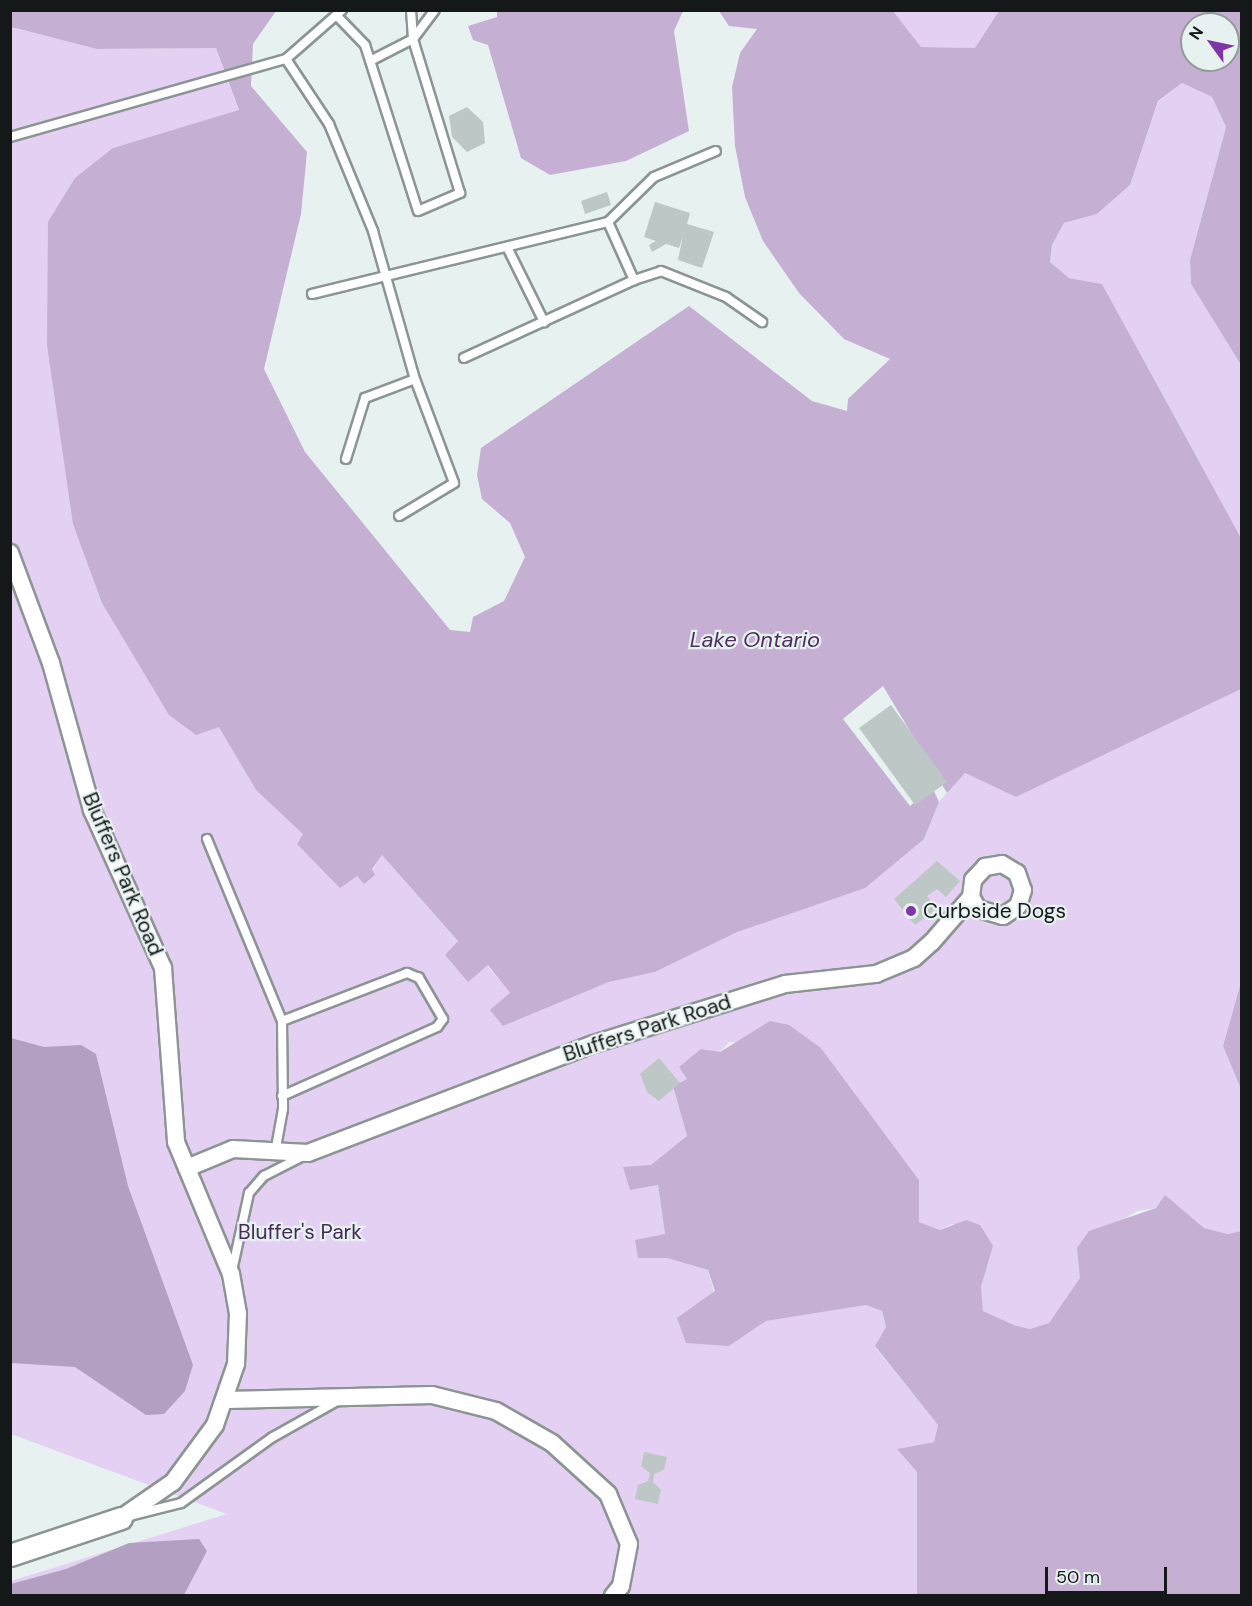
<!DOCTYPE html>
<style>
body{margin:0}
#map{position:relative;width:1252px;height:1606px;overflow:hidden;background:#e7f1f0;font-family:"DM Sans",sans-serif}
div>[style]{position:absolute}
.green>*{inset:0;background:#e3d0f2}
.forest>*{inset:0;background:#b39fc2}
.water>*{inset:0;background:#c5b0d4}
.pier>*{inset:0;background:#e7f1f0}
.building>*{inset:0;background:#bdc7c5}
.roads{filter:drop-shadow(2px 0 #8c9594) drop-shadow(-2px 0 #8c9594) drop-shadow(0 2px #8c9594) drop-shadow(0 -2px #8c9594)}
.service>*{height:8px;margin:-4px;padding:0 4px;transform-origin:4px;border-radius:4px;background:#fff}
.minor>*{height:16px;margin:-8px;padding:0 8px;transform-origin:8px;border-radius:8px;background:#fff}
.tertiary>*{height:21px;margin:-10.5px;padding:0 10.5px;transform-origin:10.5px;border-radius:10.5px;background:#fff}
.dots>*{width:16px;height:16px;translate:-50% -50%;box-sizing:border-box;border:3px solid #e7f1f0;border-radius:50%}
span{translate:-50% -50%;white-space:nowrap;text-align:center;line-height:1.15;-webkit-text-stroke:4.5px #e7f1f0;paint-order:stroke}
.street-label{font-size:21px;color:#151818}
.poi-label{font-size:21px;color:#151818}
.left{translate:0 -50%;text-align:left}
.park-label{font-size:21px;color:#452957}
.water-label{font-size:22px;color:#4d305f;font-style:italic}
.frame{position:absolute;inset:0;border:12px solid #151818;pointer-events:none}
.north{position:absolute;left:1180px;top:12px;width:60px;height:60px;box-sizing:border-box;background:#e7f1f0;border:2px solid #939a9a;border-radius:50%;rotate:303deg;font-size:16px;font-weight:700;line-height:24px;text-align:center;color:#151818}
.north::after{content:'';display:block;margin:auto;width:21px;height:27px;background:#7f35a8;clip-path:polygon(50% 0,100% 100%,50% 72%,0 100%)}
.scale{position:absolute;left:1045px;top:1567px;width:122px;height:27px;box-sizing:border-box;border:3px solid #151818;border-top:0;padding-left:8px;font-size:18px;line-height:21px;white-space:nowrap;color:#151818;-webkit-text-stroke:4px #e7f1f0;paint-order:stroke}
</style>
<div id="map">
<div class="green">
<div style="clip-path:polygon(893px 11px,999px 11px,976px 48px,921px 47px)"></div>
<div style="clip-path:polygon(10px 27px,97px 49px,216px 48px,239px 111px,113px 148px,219px 726px,256px 790px,364px 883px,382px 855px,458px 941px,445px 955px,468px 981px,487px 965px,510px 993px,503px 1026px,609px 982px,655px 972px,924px 839px,939px 802px,965px 773px,1016px 797px,1241px 689px,1241px 982px,1223px 1046px,1241px 1089px,1241px 1231px,1228px 1234px,1204px 1228px,1165px 1196px,1156px 1208px,1137px 1211px,1077px 1248px,1081px 1278px,1049px 1323px,1030px 1329px,1014px 1325px,983px 1311px,981px 1287px,993px 1246px,952px 1224px,940px 1230px,919px 1222px,919px 1180px,821px 1048px,729px 1042px,720px 1052px,680px 1067px,687px 1079px,673px 1086px,687px 1136px,630px 1190px,658px 1185px,665px 1234px,638px 1258px,667px 1258px,708px 1270px,729px 1346px,766px 1321px,866px 1305px,882px 1311px,886px 1327px,875px 1347px,938px 1425px,934px 1442px,897px 1449px,917px 1472px,917px 1595px,11px 1595px,11px 1581px,227px 1514px,11px 1434px)"></div>
<div style="clip-path:polygon(1182px 83px,1212px 97px,1226px 127px,1190px 260px,1191px 284px,1241px 365px,1241px 538px,1102px 284px,1069px 278px,1050px 262px,1052px 245px,1064px 223px,1097px 214px,1130px 185px,1158px 102px)"></div>
</div>
<div class="forest">
<div style="clip-path:polygon(11px 1038px,44px 1047px,81px 1045px,96px 1054px,128px 1186px,193px 1365px,185px 1391px,164px 1414px,146px 1415px,75px 1367px,11px 1363px)"></div>
<div style="clip-path:polygon(199px 1539px,207px 1551px,184px 1595px,11px 1595px,11px 1584px,66px 1569px,129px 1543px)"></div>
</div>
<div class="water">
<div style="clip-path:polygon(evenodd,10px 11px,276px 11px,253px 44px,251px 86px,307px 152px,301px 214px,264px 369px,305px 452px,450px 630px,470px 632px,473px 617px,504px 601px,525px 557px,510px 523px,482px 499px,477px 475px,481px 448px,689px 306px,812px 401px,847px 411px,848px 399px,890px 359px,844px 339px,799px 293px,763px 241px,745px 197px,735px 146px,732px 87px,740px 53px,757px 29px,729px 26px,719px 11px,893px 11px,921px 47px,975px 48px,999px 11px,1241px 11px,1241px 365px,1191px 284px,1190px 260px,1226px 127px,1212px 97px,1182px 83px,1158px 101px,1130px 185px,1097px 214px,1064px 223px,1052px 245px,1050px 262px,1069px 278px,1102px 284px,1241px 538px,1241px 689px,1016px 797px,965px 773px,939px 802px,924px 839px,865px 888px,737px 932px,655px 972px,609px 982px,503px 1026px,490px 1010px,510px 993px,488px 965px,468px 982px,445px 955px,458px 941px,382px 855px,372px 869px,375px 875px,364px 884px,357px 876px,340px 888px,297px 844px,303px 834px,256px 790px,219px 727px,196px 735px,169px 715px,102px 603px,73px 524px,47px 345px,48px 222px,75px 178px,113px 148px,239px 110px,216px 48px,97px 49px,11px 27px,10px 11px,1192px 24px,1228px 24px,1228px 60px,1192px 60px,1192px 24px)"></div>
<div style="clip-path:polygon(497px 11px,683px 11px,674px 31px,689px 131px,626px 161px,550px 175px,521px 158px,488px 45px,473px 40px,468px 26px,497px 17px)"></div>
<div style="clip-path:polygon(1241px 982px,1241px 1089px,1223px 1046px)"></div>
<div style="clip-path:polygon(770px 1021px,789px 1025px,821px 1048px,919px 1180px,919px 1222px,940px 1230px,966px 1220px,980px 1225px,993px 1246px,981px 1287px,983px 1311px,1014px 1325px,1030px 1329px,1049px 1323px,1080px 1278px,1077px 1248px,1089px 1231px,1156px 1208px,1165px 1195px,1204px 1228px,1228px 1234px,1241px 1231px,1241px 1595px,917px 1595px,917px 1472px,897px 1449px,934px 1442px,938px 1425px,875px 1346px,886px 1327px,882px 1311px,866px 1305px,766px 1321px,729px 1346px,686px 1343px,677px 1318px,715px 1291px,708px 1270px,667px 1258px,638px 1258px,635px 1240px,665px 1234px,658px 1185px,630px 1190px,623px 1167px,651px 1165px,687px 1136px,673px 1086px,687px 1079px,679px 1067px,701px 1049px,720px 1052px)"></div>
</div>
<div class="pier">
<div style="clip-path:polygon(883px 686px,947px 793px,939px 802px,932px 787px,910px 806px,843px 719px)"></div>
</div>
<div class="building">
<div style="clip-path:polygon(467px 107px,483px 122px,485px 143px,467px 152px,452px 137px,449px 116px)"></div>
<div style="clip-path:polygon(607px 192px,611px 205px,585px 214px,581px 201px)"></div>
<div style="clip-path:polygon(655px 202px,690px 213px,687px 224px,714px 232px,702px 268px,678px 260px,683px 236px,679px 248px,666px 244px,652px 252px,649px 245px,656px 241px,644px 237px)"></div>
<div style="clip-path:polygon(891px 705px,947px 782px,915px 805px,859px 728px)"></div>
<div style="clip-path:polygon(937px 861px,960px 881px,946px 897px,937px 889px,927px 896px,936px 909px,915px 925px,894px 899px)"></div>
<div style="clip-path:polygon(659px 1058px,680px 1083px,659px 1101px,647px 1092px,640px 1074px)"></div>
<div style="clip-path:polygon(644px 1452px,667px 1457px,664px 1470px,654px 1474px,653px 1482px,661px 1490px,658px 1504px,635px 1499px,638px 1485px,648px 1481px,650px 1473px,641px 1466px)"></div>
</div>
<div class="roads">
<div class="service">
<div style="left:342px;top:10px;width:74px;rotate:138.8deg"></div>
<div style="left:286px;top:59px;width:78px;rotate:56.5deg"></div>
<div style="left:329px;top:124px;width:116px;rotate:67.6deg"></div>
<div style="left:373px;top:231px;width:154px;rotate:74.2deg"></div>
<div style="left:415px;top:379px;width:111px;rotate:69.4deg"></div>
<div style="left:454px;top:483px;width:64px;rotate:149deg"></div>
<div style="left:411px;top:10px;width:29px;rotate:86deg"></div>
<div style="left:338px;top:17px;width:39px;rotate:46deg"></div>
<div style="left:365px;top:45px;width:174px;rotate:72.3deg"></div>
<div style="left:418px;top:211px;width:46px;rotate:-23.2deg"></div>
<div style="left:460px;top:193px;width:161px;rotate:-107deg"></div>
<div style="left:413px;top:39px;width:48px;rotate:152.9deg"></div>
<div style="left:413px;top:39px;width:36px;rotate:-53deg"></div>
<div style="left:10px;top:137px;width:287px;rotate:-15.8deg"></div>
<div style="left:608px;top:222px;width:64px;rotate:-44.4deg"></div>
<div style="left:654px;top:177px;width:67px;rotate:-22.8deg"></div>
<div style="left:507px;top:247px;width:84px;rotate:63.7deg"></div>
<div style="left:634px;top:280px;width:28px;rotate:-18deg"></div>
<div style="left:661px;top:271px;width:70px;rotate:21.8deg"></div>
<div style="left:726px;top:297px;width:44px;rotate:34.8deg"></div>
<div style="left:312px;top:294px;width:305px;rotate:-13.7deg"></div>
<div style="left:608px;top:222px;width:64px;rotate:65.9deg"></div>
<div style="left:634px;top:280px;width:187px;rotate:155.4deg"></div>
<div style="left:346px;top:459px;width:64px;rotate:-72.7deg"></div>
<div style="left:365px;top:398px;width:53px;rotate:-20.8deg"></div>
<div style="left:207px;top:839px;width:197px;rotate:67.6deg"></div>
<div style="left:282px;top:1021px;width:88px;rotate:89.3deg"></div>
<div style="left:283px;top:1109px;width:45px;rotate:100.3deg"></div>
<div style="left:282px;top:1096px;width:170px;rotate:-24deg"></div>
<div style="left:437px;top:1027px;width:10px;rotate:-53deg"></div>
<div style="left:443px;top:1019px;width:48px;rotate:-120.3deg"></div>
<div style="left:419px;top:978px;width:13px;rotate:-157deg"></div>
<div style="left:407px;top:973px;width:134px;rotate:159deg"></div>
<div style="left:232px;top:1271px;width:80px;rotate:-77.7deg"></div>
<div style="left:249px;top:1193px;width:23px;rotate:-49deg"></div>
<div style="left:264px;top:1176px;width:44px;rotate:-27.1deg"></div>
<div style="left:133px;top:1515px;width:49px;rotate:-14deg"></div>
<div style="left:181px;top:1503px;width:113px;rotate:-35.7deg"></div>
<div style="left:273px;top:1437px;width:71px;rotate:-29.4deg"></div>
</div>
<div class="minor">
<div style="left:10px;top:553px;width:117px;rotate:69.6deg"></div>
<div style="left:51px;top:663px;width:153px;rotate:74.4deg"></div>
<div style="left:92px;top:810px;width:173px;rotate:65.8deg"></div>
<div style="left:163px;top:968px;width:174px;rotate:85.7deg"></div>
<div style="left:176px;top:1142px;width:143px;rotate:67.4deg"></div>
<div style="left:231px;top:1274px;width:40px;rotate:80deg"></div>
<div style="left:238px;top:1313px;width:51px;rotate:92.2deg"></div>
<div style="left:236px;top:1364px;width:65px;rotate:109deg"></div>
<div style="left:215px;top:1425px;width:71px;rotate:126.4deg"></div>
<div style="left:173px;top:1482px;width:63px;rotate:145.3deg"></div>
<div style="left:187px;top:1168px;width:50px;rotate:-22.4deg"></div>
<div style="left:233px;top:1149px;width:75px;rotate:3.1deg"></div>
<div style="left:308px;top:1153px;width:306px;rotate:-20.9deg"></div>
<div style="left:594px;top:1044px;width:200px;rotate:-17.4deg"></div>
<div style="left:785px;top:984px;width:92px;rotate:-6.3deg"></div>
<div style="left:876px;top:974px;width:41px;rotate:-22.8deg"></div>
<div style="left:914px;top:958px;width:24px;rotate:-42deg"></div>
<div style="left:932px;top:942px;width:60px;rotate:-49.1deg"></div>
<div style="left:971px;top:897px;width:17px;rotate:-83deg"></div>
<div style="left:973px;top:880px;width:18px;rotate:-47deg"></div>
<div style="left:985px;top:867px;width:17px;rotate:-10deg"></div>
<div style="left:1002px;top:864px;width:17px;rotate:31deg"></div>
<div style="left:1017px;top:873px;width:18px;rotate:71deg"></div>
<div style="left:1023px;top:890px;width:17px;rotate:107deg"></div>
<div style="left:1018px;top:906px;width:18px;rotate:146deg"></div>
<div style="left:1003px;top:916px;width:26px;rotate:-164deg"></div>
<div style="left:978px;top:909px;width:14px;rotate:-120deg"></div>
<div style="left:227px;top:1400px;width:205px;rotate:-1.4deg"></div>
<div style="left:432px;top:1395px;width:66px;rotate:14deg"></div>
<div style="left:496px;top:1411px;width:64px;rotate:29.7deg"></div>
<div style="left:552px;top:1443px;width:76px;rotate:42.3deg"></div>
<div style="left:608px;top:1494px;width:54px;rotate:67.2deg"></div>
<div style="left:629px;top:1544px;width:43px;rotate:100.8deg"></div>
<div style="left:621px;top:1586px;width:13px;rotate:129deg"></div>
</div>
<div class="tertiary">
<div style="left:10px;top:1555px;width:117px;rotate:-18.4deg"></div>
</div>
</div>
<div class="dots">
<div style="left:911px;top:911px;background:#7f35a8"></div>
</div>
<div class="street-label">
<span style="left:123px;top:874px;rotate:67deg">Bluffers Park Road</span>
<span style="left:647px;top:1028px;rotate:-18deg">Bluffers Park Road</span>
</div>
<div class="poi-label">
<span class="left" style="left:923px;top:911px">Curbside Dogs</span>
</div>
<div class="park-label">
<span style="left:300px;top:1232px">Bluffer's Park</span>
</div>
<div class="water-label">
<span style="left:755px;top:640px">Lake Ontario</span>
</div>
<div class="frame"></div>
<div class="north">N</div>
<div class="scale">50 m</div>
</div>
